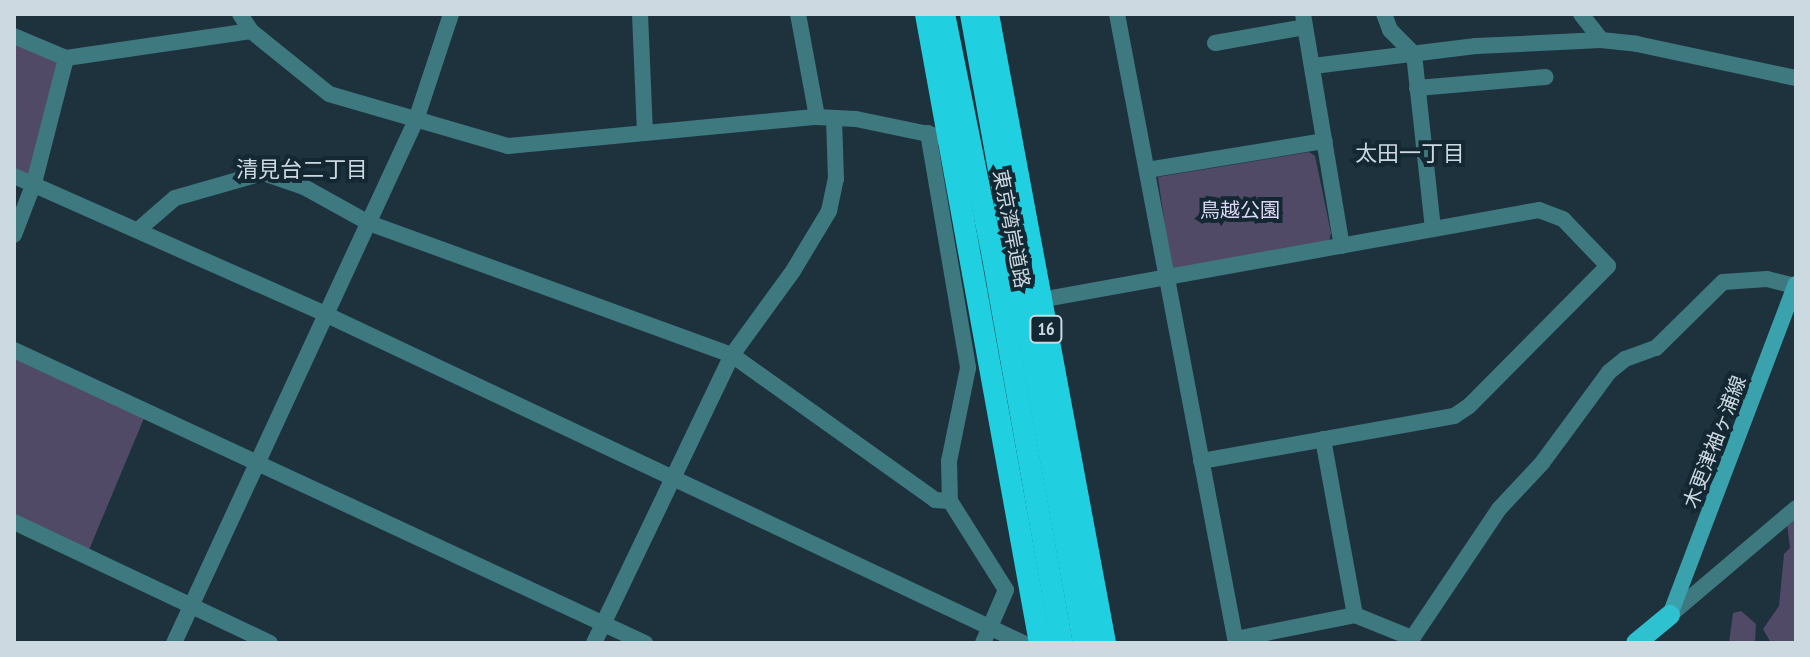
<!DOCTYPE html>
<meta charset="utf-8">
<style>
body{margin:0}
#map{position:relative;width:1810px;height:657px;overflow:hidden;background:#1e323e;font-family:"PT Sans Narrow","Noto Sans JP",sans-serif}
div>[style]{position:absolute}
.green>*{inset:0;background:#504a67}
.minor>*{height:16px;margin:-8px;padding:0 8px;transform-origin:8px;border-radius:8px;background:#3e7980}
.tertiary>*{height:16px;margin:-8px;padding:0 8px;transform-origin:8px;border-radius:8px;background:#3e7980}
.secondary>*{height:16px;margin:-8px;padding:0 8px;transform-origin:8px;border-radius:8px;background:#3aa2ad}
.primary>*{height:20px;margin:-10px;padding:0 10px;transform-origin:10px;border-radius:10px;background:#2ec2d0}
.trunk>*{height:22px;margin:-11px;padding:0 11px;transform-origin:11px;border-radius:11px;background:#20d0e0}
span{translate:-50% -50%;white-space:nowrap;text-align:center;line-height:1.15;-webkit-text-stroke:8px #142833;paint-order:stroke}
.shield-label span{padding:2px 6px;background:#142833;border:2px solid;border-radius:6px;-webkit-text-stroke-width:0}
.shield-label{font-size:18px;color:#cdd9e1;font-weight:700}
.park-label{font-size:20px;color:#ddd7f6}
.street-label{font-size:20px;color:#cdd9e1}
.neighbourhood-label{font-size:22px;color:#cdd9e1}
.frame{position:absolute;inset:0;border:16px solid #cdd9e1;pointer-events:none}
</style>
<div id="map">
<div class="green">
<div style="clip-path:polygon(14px 36px,66px 58px,34px 183px,14px 176px)"></div>
<div style="clip-path:polygon(1309px 152px,1315px 156px,1331px 233px,1329px 242px,1171px 269px,1158px 177px)"></div>
<div style="clip-path:polygon(14px 350px,147px 411px,86px 557px,14px 522px)"></div>
<div style="clip-path:polygon(1796px 509px,1796px 643px,1771px 643px,1763px 629px,1779px 606px,1784px 554px,1790px 548px,1787px 523px)"></div>
<div style="clip-path:polygon(1741px 611px,1756px 624px,1755px 643px,1729px 643px,1733px 613px)"></div>
</div>
<div class="minor">
<div style="left:240px;top:14px;width:20px;rotate:57deg"></div>
<div style="left:251px;top:31px;width:100px;rotate:38.9deg"></div>
<div style="left:329px;top:94px;width:186px;rotate:16.2deg"></div>
<div style="left:508px;top:146px;width:310px;rotate:-5.4deg"></div>
<div style="left:817px;top:117px;width:39px;rotate:3deg"></div>
<div style="left:856px;top:119px;width:94px;rotate:11.7deg"></div>
<div style="left:640px;top:14px;width:119px;rotate:87.6deg"></div>
<div style="left:798px;top:14px;width:105px;rotate:79.5deg"></div>
<div style="left:1117px;top:14px;width:640px;rotate:79.29deg"></div>
<div style="left:1303px;top:14px;width:235px;rotate:80.5deg"></div>
<div style="left:1384px;top:14px;width:17px;rotate:69deg"></div>
<div style="left:1390px;top:30px;width:34px;rotate:45deg"></div>
<div style="left:1414px;top:54px;width:175px;rotate:83.8deg"></div>
<div style="left:1581px;top:14px;width:33px;rotate:52deg"></div>
<div style="left:14px;top:36px;width:56px;rotate:22.9deg"></div>
<div style="left:66px;top:58px;width:187px;rotate:-8.3deg"></div>
<div style="left:1215px;top:43px;width:91px;rotate:-10.1deg"></div>
<div style="left:1313px;top:66px;width:164px;rotate:-7deg"></div>
<div style="left:1476px;top:46px;width:125px;rotate:-2.7deg"></div>
<div style="left:1601px;top:40px;width:36px;rotate:6deg"></div>
<div style="left:1637px;top:44px;width:163px;rotate:12.1deg"></div>
<div style="left:1417px;top:88px;width:129px;rotate:-4.9deg"></div>
<div style="left:928px;top:133px;width:238px;rotate:80.3deg"></div>
<div style="left:968px;top:368px;width:95px;rotate:101.5deg"></div>
<div style="left:949px;top:461px;width:40px;rotate:88.6deg"></div>
<div style="left:950px;top:501px;width:105px;rotate:57.8deg"></div>
<div style="left:1006px;top:590px;width:58px;rotate:113.5deg"></div>
<div style="left:1147px;top:170px;width:180px;rotate:-9.3deg"></div>
<div style="left:14px;top:176px;width:342px;rotate:23.9deg"></div>
<div style="left:327px;top:315px;width:769px;rotate:25.23deg"></div>
<div style="left:138px;top:230px;width:49px;rotate:-40.9deg"></div>
<div style="left:175px;top:198px;width:91px;rotate:-15.9deg"></div>
<div style="left:263px;top:173px;width:43px;rotate:18.9deg"></div>
<div style="left:304px;top:187px;width:74px;rotate:29deg"></div>
<div style="left:369px;top:223px;width:386px;rotate:20deg"></div>
<div style="left:732px;top:355px;width:249px;rotate:35.5deg"></div>
<div style="left:935px;top:500px;width:15px;rotate:4deg"></div>
<div style="left:14px;top:235px;width:56px;rotate:-69deg"></div>
<div style="left:34px;top:183px;width:129px;rotate:-75.6deg"></div>
<div style="left:1040px;top:300px;width:507px;rotate:-10.22deg"></div>
<div style="left:1539px;top:210px;width:26px;rotate:21deg"></div>
<div style="left:1563px;top:219px;width:65px;rotate:46.2deg"></div>
<div style="left:1608px;top:266px;width:197px;rotate:134.8deg"></div>
<div style="left:1469px;top:406px;width:18px;rotate:146deg"></div>
<div style="left:1454px;top:416px;width:257px;rotate:169.9deg"></div>
<div style="left:1323px;top:439px;width:179px;rotate:79.7deg"></div>
<div style="left:14px;top:522px;width:283px;rotate:25.3deg"></div>
<div style="left:1236px;top:639px;width:121px;rotate:-11.4deg"></div>
<div style="left:1355px;top:615px;width:61px;rotate:22deg"></div>
<div style="left:174px;top:643px;width:576px;rotate:-65.17deg"></div>
<div style="left:416px;top:120px;width:112px;rotate:-71.7deg"></div>
<div style="left:594px;top:643px;width:319px;rotate:-64.4deg"></div>
<div style="left:732px;top:355px;width:104px;rotate:-54deg"></div>
<div style="left:793px;top:271px;width:70px;rotate:-59deg"></div>
<div style="left:829px;top:211px;width:33px;rotate:-78deg"></div>
<div style="left:836px;top:179px;width:61px;rotate:-91.9deg"></div>
<div style="left:1409px;top:643px;width:161px;rotate:-56.1deg"></div>
<div style="left:1499px;top:509px;width:63px;rotate:-46.9deg"></div>
<div style="left:1542px;top:463px;width:113px;rotate:-53.6deg"></div>
<div style="left:1609px;top:372px;width:21px;rotate:-39deg"></div>
<div style="left:1625px;top:359px;width:33px;rotate:-20deg"></div>
<div style="left:1656px;top:348px;width:94px;rotate:-44.6deg"></div>
<div style="left:1723px;top:282px;width:44px;rotate:-3.9deg"></div>
<div style="left:1767px;top:279px;width:29px;rotate:14deg"></div>
</div>
<div class="tertiary">
<div style="left:14px;top:350px;width:696px;rotate:24.91deg"></div>
<div style="left:1670px;top:615px;width:165px;rotate:-40.3deg"></div>
</div>
<div class="secondary">
<div style="left:1670px;top:615px;width:354px;rotate:-69.2deg"></div>
</div>
<div class="primary">
<div style="left:1636px;top:643px;width:44px;rotate:-39.5deg"></div>
</div>
<div class="trunk">
<div style="left:926px;top:14px;width:639px;rotate:79.73deg"></div>
<div style="left:944px;top:14px;width:248px;rotate:78.6deg"></div>
<div style="left:993px;top:257px;width:392px;rotate:79.9deg"></div>
<div style="left:971px;top:14px;width:639px;rotate:79.82deg"></div>
<div style="left:988px;top:14px;width:640px;rotate:79.46deg"></div>
</div>
<div class="shield-label">
<span style="left:1046px;top:329px">16</span>
</div>
<div class="park-label">
<span style="left:1240px;top:210px">鳥越公園</span>
</div>
<div class="street-label">
<span style="left:1011px;top:229px;rotate:79deg">東京湾岸道路</span>
<span style="left:1715px;top:442px;rotate:-69deg">木更津袖ヶ浦線</span>
</div>
<div class="neighbourhood-label">
<span style="left:1410px;top:154px">太田一丁目</span>
<span style="left:302px;top:170px">清見台二丁目</span>
</div>
<div class="frame"></div>
</div>
